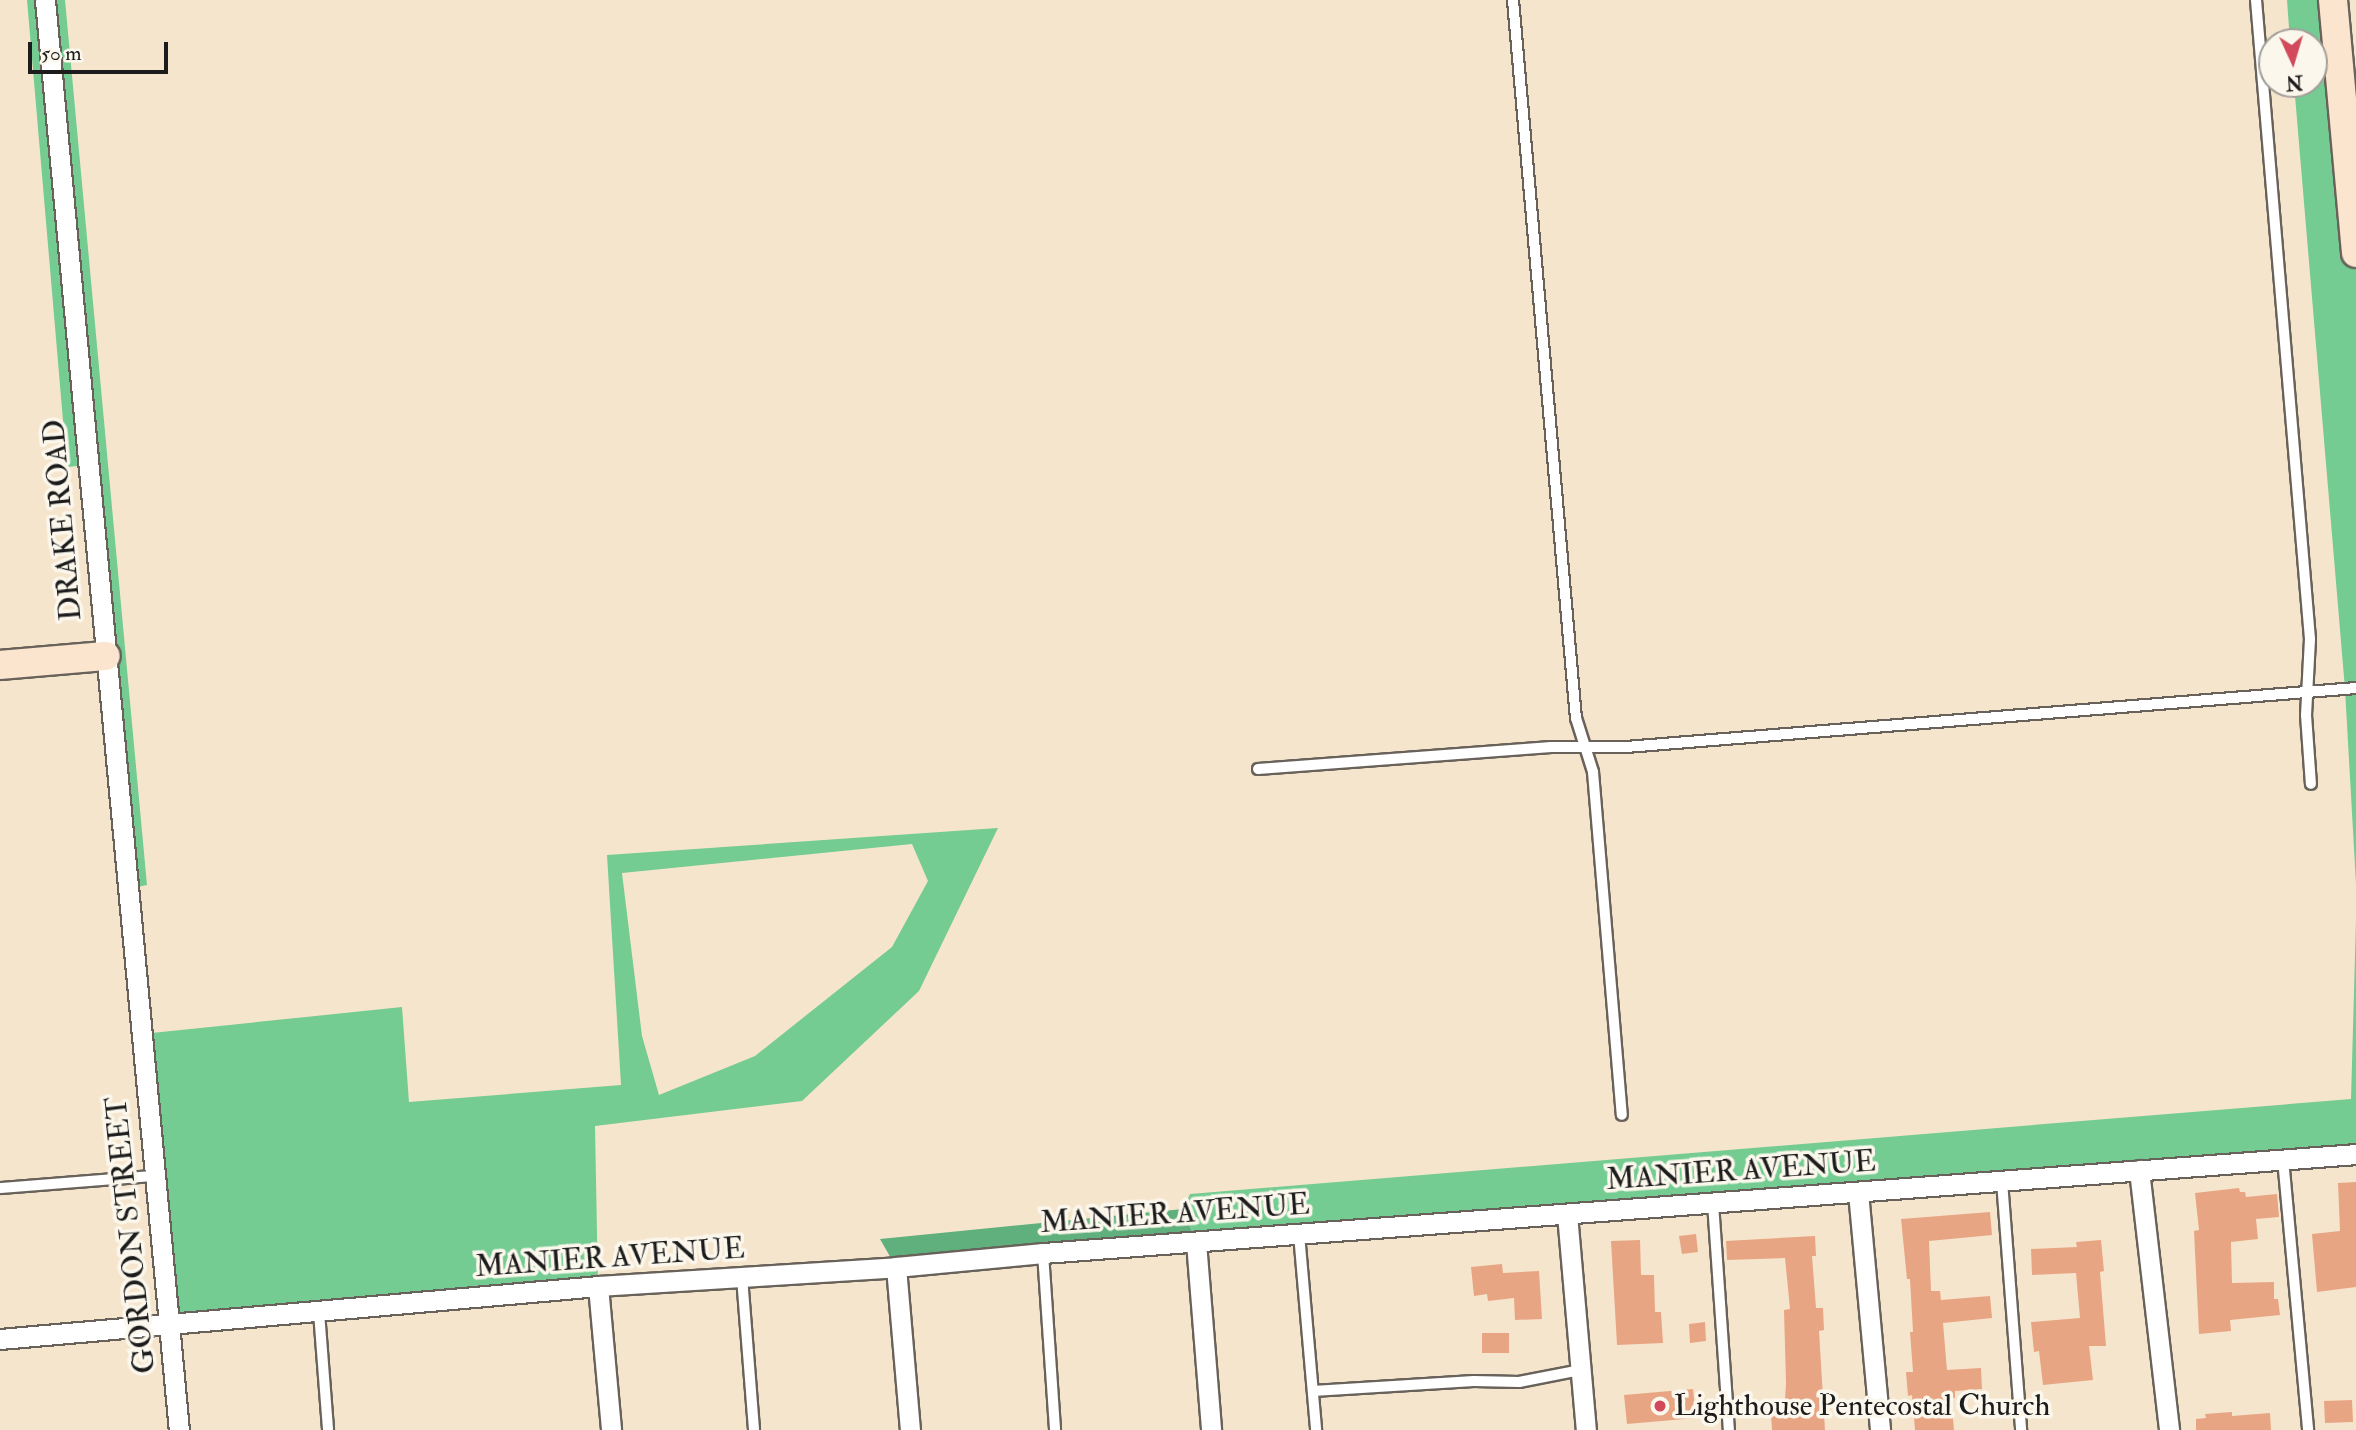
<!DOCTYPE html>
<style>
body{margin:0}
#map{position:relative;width:2356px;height:1430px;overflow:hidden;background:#f6e5cd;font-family:"IM FELL Double Pica",serif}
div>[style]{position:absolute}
.green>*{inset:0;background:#74cc92}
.forest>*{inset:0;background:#5fb07c}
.building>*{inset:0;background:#e8a583}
.roads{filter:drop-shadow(2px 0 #68625a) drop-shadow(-2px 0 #68625a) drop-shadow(0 2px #68625a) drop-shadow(0 -2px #68625a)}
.lane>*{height:10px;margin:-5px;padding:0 5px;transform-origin:5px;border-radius:5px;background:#fff}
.street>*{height:19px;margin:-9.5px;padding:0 9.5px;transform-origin:9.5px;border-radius:9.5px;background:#fff}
.secondary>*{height:28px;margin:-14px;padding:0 14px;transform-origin:14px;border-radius:14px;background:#fbe5cf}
.dots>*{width:19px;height:19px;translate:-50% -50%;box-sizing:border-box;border:4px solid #fbf7ec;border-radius:50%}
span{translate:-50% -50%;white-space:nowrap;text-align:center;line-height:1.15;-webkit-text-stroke:7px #fbf7ec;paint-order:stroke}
.street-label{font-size:30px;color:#1c1c1c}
.poi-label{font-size:30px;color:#1c1c1c}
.left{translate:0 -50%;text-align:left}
.north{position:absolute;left:2258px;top:28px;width:70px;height:70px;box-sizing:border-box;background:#fbf7ec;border:2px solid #a29f99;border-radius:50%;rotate:176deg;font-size:19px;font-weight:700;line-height:28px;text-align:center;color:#1c1c1c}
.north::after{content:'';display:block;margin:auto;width:24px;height:32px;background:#d1495b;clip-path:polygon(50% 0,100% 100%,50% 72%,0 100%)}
.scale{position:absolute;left:28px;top:42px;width:140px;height:32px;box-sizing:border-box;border:4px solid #1c1c1c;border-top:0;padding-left:9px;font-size:21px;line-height:24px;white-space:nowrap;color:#1c1c1c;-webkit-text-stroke:5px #fbf7ec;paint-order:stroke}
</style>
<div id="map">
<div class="green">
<div style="clip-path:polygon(27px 0,65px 0,147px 885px,128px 889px,88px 465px,67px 467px)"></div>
<div style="clip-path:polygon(2287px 0,2333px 0,2356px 253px,2356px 884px,2345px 689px,2294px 84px,2314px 84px,2314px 42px,2290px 42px)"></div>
<div style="clip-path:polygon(evenodd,998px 828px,919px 991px,802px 1101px,595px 1126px,598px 1286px,171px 1326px,142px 1034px,402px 1007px,409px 1102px,621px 1085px,607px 855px,998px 828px,912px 844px,928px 881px,892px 947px,755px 1056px,659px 1095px,642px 1036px,622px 873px,912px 844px)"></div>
<div style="clip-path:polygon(2356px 919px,2356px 1154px,1196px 1242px,1183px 1209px,1190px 1194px,2351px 1099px)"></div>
</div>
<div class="forest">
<div style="clip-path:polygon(1183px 1209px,1196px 1242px,896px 1267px,880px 1239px)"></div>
</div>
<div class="building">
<div style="clip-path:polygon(2356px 1182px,2356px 1287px,2317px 1292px,2312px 1234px,2340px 1231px,2338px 1183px)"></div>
<div style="clip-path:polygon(2239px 1188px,2240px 1192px,2245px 1192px,2246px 1197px,2277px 1194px,2279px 1217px,2256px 1219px,2258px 1239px,2231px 1242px,2232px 1283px,2274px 1282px,2274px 1299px,2278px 1299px,2280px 1315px,2230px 1320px,2231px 1331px,2199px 1334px,2194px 1231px,2199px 1230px,2195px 1193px)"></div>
<div style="clip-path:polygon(1990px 1212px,1992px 1235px,1929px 1241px,1931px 1291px,1940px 1291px,1941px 1300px,1990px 1296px,1992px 1318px,1943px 1323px,1947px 1370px,1981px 1368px,1982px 1389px,1955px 1391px,1955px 1398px,1951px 1398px,1954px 1430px,1915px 1430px,1912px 1395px,1908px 1396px,1906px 1372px,1913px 1372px,1910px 1332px,1913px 1332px,1910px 1279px,1907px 1279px,1901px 1219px)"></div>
<div style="clip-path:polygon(1696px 1234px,1698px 1252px,1682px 1254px,1679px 1236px)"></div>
<div style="clip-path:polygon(1815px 1236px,1816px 1256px,1812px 1256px,1816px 1308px,1823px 1308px,1824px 1330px,1819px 1331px,1825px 1430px,1772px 1430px,1770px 1400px,1785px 1400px,1786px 1383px,1784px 1310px,1790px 1309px,1785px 1258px,1727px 1260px,1726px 1241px)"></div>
<div style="clip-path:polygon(1640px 1240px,1641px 1275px,1654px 1275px,1655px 1312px,1661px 1312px,1663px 1343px,1617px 1345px,1611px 1241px)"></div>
<div style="clip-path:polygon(2101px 1240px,2104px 1271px,2100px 1272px,2106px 1346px,2089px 1346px,2093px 1380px,2043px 1385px,2039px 1351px,2034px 1352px,2031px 1322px,2080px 1318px,2076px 1273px,2032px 1275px,2031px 1249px,2077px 1247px,2076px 1242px)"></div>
<div style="clip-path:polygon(1502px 1264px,1503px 1273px,1539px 1271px,1542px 1319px,1515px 1320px,1514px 1298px,1488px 1301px,1487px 1294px,1474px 1296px,1471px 1267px)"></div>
<div style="clip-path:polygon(1705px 1322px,1706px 1341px,1690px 1343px,1689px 1324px)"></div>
<div style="clip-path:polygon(1482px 1333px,1509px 1333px,1509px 1353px,1482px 1353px)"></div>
<div style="clip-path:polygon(1693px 1389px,1696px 1418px,1627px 1424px,1624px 1395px)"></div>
<div style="clip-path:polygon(2352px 1400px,2353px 1422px,2325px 1423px,2324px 1401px)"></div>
<div style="clip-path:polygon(2232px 1412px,2232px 1416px,2270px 1413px,2271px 1430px,2196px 1430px,2196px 1419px,2206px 1418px,2205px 1414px)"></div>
</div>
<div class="roads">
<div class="lane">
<div style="left:1513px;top:0;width:721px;rotate:84.99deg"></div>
<div style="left:1576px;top:718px;width:57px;rotate:72.5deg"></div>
<div style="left:1593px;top:772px;width:344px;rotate:85.2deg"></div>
<div style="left:2256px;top:0;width:641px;rotate:85.17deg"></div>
<div style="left:2310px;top:639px;width:76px;rotate:93deg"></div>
<div style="left:2306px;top:715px;width:69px;rotate:85.9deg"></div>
<div style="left:1258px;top:769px;width:294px;rotate:-4.3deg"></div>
<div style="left:1551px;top:747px;width:75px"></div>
<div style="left:1626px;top:747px;width:732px;rotate:-4.62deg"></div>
<div style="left:2283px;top:1159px;width:272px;rotate:84.7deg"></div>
<div style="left:2002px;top:1181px;width:250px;rotate:85.6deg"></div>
<div style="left:0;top:1188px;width:154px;rotate:-4.5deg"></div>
<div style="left:1713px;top:1203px;width:228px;rotate:86deg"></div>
<div style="left:1299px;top:1234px;width:197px;rotate:85deg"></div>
<div style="left:1043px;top:1253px;width:177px;rotate:86.1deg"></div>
<div style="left:742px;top:1277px;width:153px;rotate:85.5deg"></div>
<div style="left:319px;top:1312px;width:118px;rotate:85.6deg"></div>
<div style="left:1313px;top:1391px;width:161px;rotate:-3.6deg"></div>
<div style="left:1474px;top:1381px;width:45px;rotate:1.3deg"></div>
<div style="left:1519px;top:1382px;width:62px;rotate:-11.1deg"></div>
</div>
<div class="street">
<div style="left:45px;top:0;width:1436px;rotate:84.65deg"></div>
<div style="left:2139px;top:1170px;width:262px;rotate:83.4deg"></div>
<div style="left:1858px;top:1192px;width:239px;rotate:84.7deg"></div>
<div style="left:1567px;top:1214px;width:217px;rotate:85deg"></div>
<div style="left:1196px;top:1242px;width:189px;rotate:85.4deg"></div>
<div style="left:896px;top:1267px;width:164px;rotate:85.1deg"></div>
<div style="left:598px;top:1286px;width:145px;rotate:84.8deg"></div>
<div style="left:0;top:1339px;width:600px;rotate:-5.06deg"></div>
<div style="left:598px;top:1286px;width:299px;rotate:-3.6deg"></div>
<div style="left:896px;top:1267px;width:148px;rotate:-5.4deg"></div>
<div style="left:1043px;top:1253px;width:1317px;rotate:-4.31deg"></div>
</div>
<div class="secondary">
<div style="left:2333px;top:0;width:254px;rotate:84.8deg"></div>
<div style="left:0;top:665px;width:106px;rotate:-4.9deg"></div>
</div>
</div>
<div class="dots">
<div style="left:1660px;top:1406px;background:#d1495b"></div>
</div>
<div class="street-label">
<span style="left:63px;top:520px;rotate:-95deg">DRAKE ROAD</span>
<span style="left:1741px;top:1171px;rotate:-4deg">MANIER AVENUE</span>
<span style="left:1175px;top:1214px;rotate:-4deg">MANIER AVENUE</span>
<span style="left:131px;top:1235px;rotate:-96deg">GORDON STREET</span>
<span style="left:610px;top:1258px;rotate:-4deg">MANIER AVENUE</span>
</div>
<div class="poi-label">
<span class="left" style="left:1674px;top:1406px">Lighthouse Pentecostal Church</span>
</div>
<div class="north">N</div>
<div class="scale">50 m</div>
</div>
